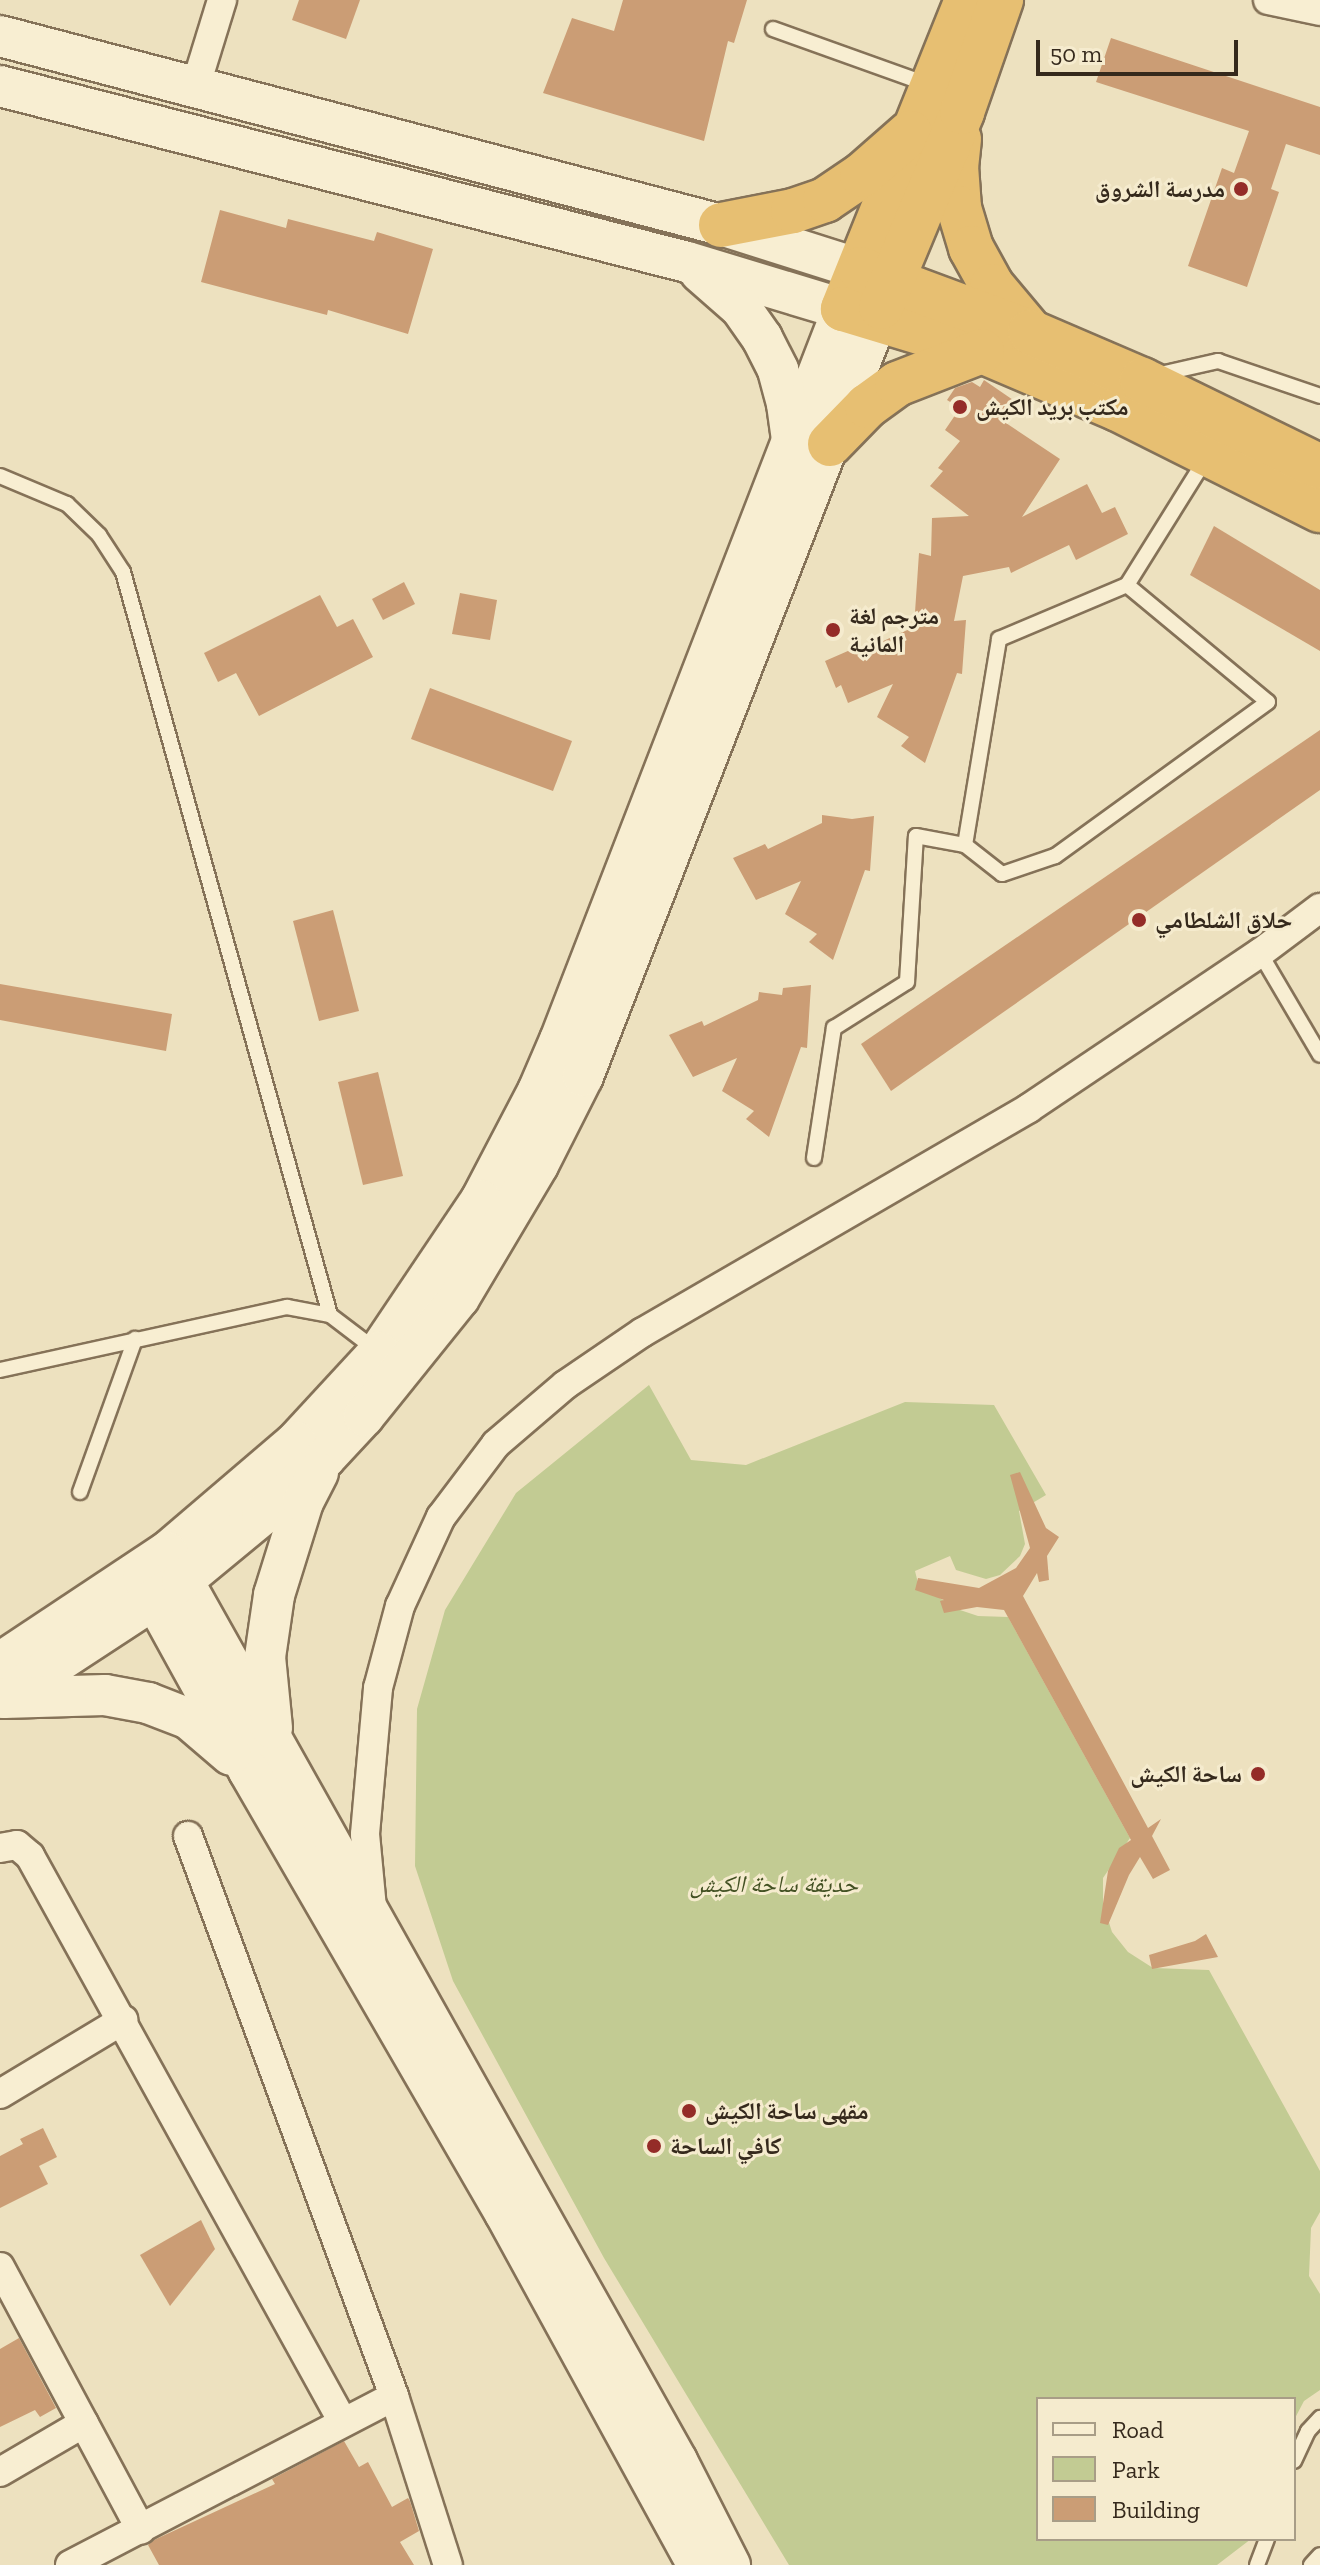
<!DOCTYPE html>
<meta charset="utf-8">
<style>
body{margin:0}
#map{position:relative;width:1320px;height:2565px;overflow:hidden;background:#ede1bf;font-family:"Zilla Slab","Noto Naskh Arabic",serif}
div>[style]{position:absolute}
.green>*{inset:0;background:#c2cb93}
.building>*{inset:0;background:#cb9d75}
.roads{filter:drop-shadow(2px 0 #857258) drop-shadow(-2px 0 #857258) drop-shadow(0 2px #857258) drop-shadow(0 -2px #857258)}
.service>*{height:14px;margin:-7px;padding:0 7px;transform-origin:7px;border-radius:7px;background:#f8eed2}
.minor>*{height:28px;margin:-14px;padding:0 14px;transform-origin:14px;border-radius:14px;background:#f8eed2}
.secondary>*{height:40px;margin:-20px;padding:0 20px;transform-origin:20px;border-radius:20px;background:#f8eed2}
.trunk>*{height:44px;margin:-22px;padding:0 22px;transform-origin:22px;border-radius:22px;background:#e7bf72}
.dots>*{width:22px;height:22px;translate:-50% -50%;box-sizing:border-box;border:4px solid #f5ebce;border-radius:50%}
span{translate:-50% -50%;white-space:nowrap;text-align:center;line-height:1.15;-webkit-text-stroke:6px #f5ebce;paint-order:stroke}
.poi-label{font-size:24px;color:#35291c;font-weight:700}
.right{translate:-100% -50%;text-align:right}
.left{translate:0 -50%;text-align:left}
.park-label{font-size:24px;color:#435123;font-style:italic}
.legend{position:absolute;left:1036px;top:2397px;width:260px;height:144px;box-sizing:border-box;background:#f5ebce;border:2px solid #a89d87;margin:0;padding:10px 14px;list-style:none;font-size:24px;color:#35291c}
.legend li{display:flex;align-items:center;gap:16px;height:40px}
.legend b{width:40px;border:2px solid #a89d87}
.scale{position:absolute;left:1036px;top:40px;width:202px;height:36px;box-sizing:border-box;border:4px solid #35291c;border-top:0;padding-left:10px;font-size:24px;line-height:28px;white-space:nowrap;color:#35291c;-webkit-text-stroke:6px #f5ebce;paint-order:stroke}
</style>
<div id="map">
<div class="green">
<div style="clip-path:polygon(649px 1385px,691px 1460px,746px 1465px,905px 1402px,994px 1405px,1046px 1495px,1019px 1511px,1025px 1544px,1020px 1556px,1000px 1575px,986px 1579px,956px 1570px,950px 1556px,915px 1571px,918px 1583px,954px 1608px,978px 1616px,1008px 1617px,1130px 1838px,1103px 1878px,1103px 1904px,1112px 1932px,1128px 1952px,1153px 1968px,1209px 1970px,1320px 2171px,1320px 2212px,1311px 2228px,1309px 2276px,1320px 2294px,1320px 2390px,1304px 2401px,1294px 2420px,1294px 2399px,1038px 2399px,1038px 2539px,1251px 2539px,1217px 2565px,789px 2565px,604px 2258px,453px 1981px,415px 1866px,417px 1709px,445px 1610px,516px 1493px)"></div>
</div>
<div class="building">
<div style="clip-path:polygon(299px 0,360px 0,346px 39px,292px 20px)"></div>
<div style="clip-path:polygon(623px 0,747px 0,734px 43px,728px 41px,704px 141px,543px 93px,572px 18px,614px 31px)"></div>
<div style="clip-path:polygon(1111px 38px,1320px 107px,1320px 155px,1286px 144px,1271px 189px,1279px 192px,1247px 287px,1188px 266px,1222px 168px,1234px 173px,1249px 131px,1096px 82px)"></div>
<div style="clip-path:polygon(220px 210px,286px 228px,288px 219px,374px 241px,377px 232px,433px 249px,408px 334px,328px 310px,327px 315px,201px 282px)"></div>
<div style="clip-path:polygon(984px 380px,1016px 402px,1003px 421px,1060px 459px,1022px 517px,1087px 484px,1102px 513px,1115px 507px,1128px 534px,1076px 560px,1069px 545px,1011px 573px,1009px 567px,963px 576px,954px 621px,966px 620px,962px 674px,957px 673px,925px 763px,901px 746px,909px 737px,877px 717px,893px 684px,848px 703px,841px 685px,836px 688px,825px 661px,857px 647px,859px 652px,914px 627px,919px 553px,931px 556px,932px 518px,969px 516px,930px 486px,943px 471px,938px 468px,960px 441px,945px 430px,960px 408px,947px 400px,955px 388px,972px 382px,980px 387px)"></div>
<div style="clip-path:polygon(1214px 526px,1320px 590px,1320px 651px,1190px 575px)"></div>
<div style="clip-path:polygon(404px 582px,415px 604px,383px 620px,372px 599px)"></div>
<div style="clip-path:polygon(460px 593px,497px 600px,490px 640px,452px 634px)"></div>
<div style="clip-path:polygon(320px 595px,337px 627px,353px 619px,373px 657px,259px 716px,236px 673px,218px 682px,204px 653px)"></div>
<div style="clip-path:polygon(430px 688px,572px 741px,553px 791px,411px 739px)"></div>
<div style="clip-path:polygon(1320px 730px,1320px 790px,891px 1091px,861px 1044px)"></div>
<div style="clip-path:polygon(822px 815px,852px 819px,874px 816px,870px 871px,865px 870px,833px 960px,809px 942px,817px 934px,785px 914px,801px 881px,756px 900px,733px 858px,765px 844px,768px 849px,822px 823px)"></div>
<div style="clip-path:polygon(333px 910px,359px 1011px,319px 1021px,293px 921px)"></div>
<div style="clip-path:polygon(0 984px,172px 1014px,166px 1051px,0 1020px)"></div>
<div style="clip-path:polygon(811px 985px,807px 1048px,801px 1047px,769px 1137px,746px 1119px,754px 1111px,722px 1091px,737px 1058px,693px 1077px,669px 1035px,702px 1021px,704px 1026px,758px 1000px,759px 992px,782px 995px,783px 988px)"></div>
<div style="clip-path:polygon(378px 1072px,403px 1176px,363px 1185px,338px 1082px)"></div>
<div style="clip-path:polygon(1020px 1472px,1046px 1528px,1059px 1537px,1047px 1556px,1049px 1580px,1039px 1582px,1037px 1573px,1023px 1596px,1148px 1828px,1161px 1819px,1152px 1836px,1170px 1870px,1153px 1879px,1140px 1857px,1129px 1875px,1108px 1925px,1100px 1923px,1108px 1871px,1119px 1848px,1131px 1840px,1004px 1610px,977px 1607px,944px 1613px,940px 1601px,944px 1600px,915px 1590px,918px 1578px,979px 1588px,1016px 1568px,1030px 1548px,1010px 1475px)"></div>
<div style="clip-path:polygon(1206px 1934px,1218px 1957px,1152px 1969px,1149px 1955px,1195px 1941px)"></div>
<div style="clip-path:polygon(43px 2128px,57px 2157px,39px 2166px,48px 2184px,0 2208px,0 2156px,23px 2144px,20px 2139px)"></div>
<div style="clip-path:polygon(201px 2220px,215px 2249px,170px 2306px,140px 2255px)"></div>
<div style="clip-path:polygon(19px 2338px,56px 2408px,40px 2417px,35px 2410px,0 2427px,0 2349px)"></div>
<div style="clip-path:polygon(344px 2441px,359px 2467px,368px 2462px,392px 2507px,408px 2498px,410px 2501px,419px 2531px,400px 2542px,414px 2565px,159px 2565px,148px 2545px,154px 2540px,275px 2484px,272px 2479px)"></div>
</div>
<div class="roads">
<div class="service">
<div style="left:773px;top:29px;width:164px;rotate:19.7deg"></div>
<div style="left:1156px;top:375px;width:64px;rotate:-12.7deg"></div>
<div style="left:1218px;top:361px;width:108px;rotate:18.9deg"></div>
<div style="left:0;top:476px;width:73px;rotate:22.7deg"></div>
<div style="left:67px;top:504px;width:45px;rotate:44.1deg"></div>
<div style="left:99px;top:535px;width:44px;rotate:57deg"></div>
<div style="left:123px;top:572px;width:771px;rotate:74.43deg"></div>
<div style="left:1127px;top:585px;width:183px;rotate:39.7deg"></div>
<div style="left:1268px;top:702px;width:263px;rotate:144.1deg"></div>
<div style="left:1055px;top:856px;width:56px;rotate:161.2deg"></div>
<div style="left:1002px;top:874px;width:47px;rotate:-141.9deg"></div>
<div style="left:965px;top:845px;width:209px;rotate:-80.6deg"></div>
<div style="left:999px;top:639px;width:139px;rotate:-22.9deg"></div>
<div style="left:1127px;top:585px;width:151px;rotate:-58deg"></div>
<div style="left:1260px;top:953px;width:118px;rotate:59.5deg"></div>
<div style="left:814px;top:1158px;width:132px;rotate:-81.3deg"></div>
<div style="left:834px;top:1028px;width:86px;rotate:-32.2deg"></div>
<div style="left:907px;top:982px;width:146px;rotate:-86.5deg"></div>
<div style="left:916px;top:836px;width:50px;rotate:10.4deg"></div>
<div style="left:0;top:1370px;width:294px;rotate:-12.4deg"></div>
<div style="left:287px;top:1307px;width:44px;rotate:10.5deg"></div>
<div style="left:330px;top:1315px;width:58px;rotate:37.3deg"></div>
<div style="left:80px;top:1492px;width:163px;rotate:-70.2deg"></div>
<div style="left:1294px;top:2461px;width:33px;rotate:-65deg"></div>
<div style="left:1308px;top:2431px;width:18px;rotate:-47deg"></div>
<div style="left:1257px;top:2565px;width:28px;rotate:-69deg"></div>
<div style="left:1311px;top:2565px;width:13px;rotate:-48deg"></div>
</div>
<div class="minor">
<div style="left:1268px;top:0;width:53px;rotate:11.9deg"></div>
<div style="left:195px;top:88px;width:92px;rotate:-72.9deg"></div>
<div style="left:188px;top:1836px;width:597px;rotate:69.8deg"></div>
<div style="left:394px;top:2396px;width:177px;rotate:72.3deg"></div>
<div style="left:0;top:1848px;width:17px;rotate:-10deg"></div>
<div style="left:17px;top:1845px;width:17px;rotate:40deg"></div>
<div style="left:30px;top:1856px;width:647px;rotate:61.06deg"></div>
<div style="left:372px;top:1908px;width:74px;rotate:-95.4deg"></div>
<div style="left:365px;top:1834px;width:147px;rotate:-84.9deg"></div>
<div style="left:378px;top:1688px;width:85px;rotate:-75deg"></div>
<div style="left:400px;top:1606px;width:98px;rotate:-65.3deg"></div>
<div style="left:441px;top:1517px;width:91px;rotate:-53deg"></div>
<div style="left:496px;top:1444px;width:91px;rotate:-40.5deg"></div>
<div style="left:565px;top:1385px;width:94px;rotate:-34.2deg"></div>
<div style="left:643px;top:1332px;width:446px;rotate:-30.1deg"></div>
<div style="left:1029px;top:1108px;width:278px;rotate:-33.9deg"></div>
<div style="left:1260px;top:953px;width:75px;rotate:-36.9deg"></div>
<div style="left:0;top:2094px;width:144px;rotate:-31deg"></div>
<div style="left:0;top:2267px;width:298px;rotate:61.8deg"></div>
<div style="left:0;top:2472px;width:97px;rotate:-30.3deg"></div>
<div style="left:70px;top:2565px;width:365px;rotate:-27.5deg"></div>
</div>
<div class="secondary">
<div style="left:0;top:36px;width:745px;rotate:14.69deg"></div>
<div style="left:721px;top:225px;width:146px;rotate:17.6deg"></div>
<div style="left:0;top:86px;width:709px;rotate:14.37deg"></div>
<div style="left:687px;top:262px;width:163px;rotate:16.8deg"></div>
<div style="left:843px;top:309px;width:784px;rotate:111.16deg"></div>
<div style="left:560px;top:1040px;width:56px;rotate:113.3deg"></div>
<div style="left:538px;top:1091px;width:123px;rotate:117.6deg"></div>
<div style="left:481px;top:1200px;width:183px;rotate:123.9deg"></div>
<div style="left:379px;top:1352px;width:122px;rotate:132.7deg"></div>
<div style="left:296px;top:1442px;width:170px;rotate:139.5deg"></div>
<div style="left:167px;top:1552px;width:201px;rotate:146.4deg"></div>
<div style="left:700px;top:272px;width:55px;rotate:41.3deg"></div>
<div style="left:741px;top:308px;width:37px;rotate:55deg"></div>
<div style="left:762px;top:338px;width:36px;rotate:63deg"></div>
<div style="left:778px;top:370px;width:35px;rotate:75deg"></div>
<div style="left:787px;top:404px;width:36px;rotate:82deg"></div>
<div style="left:170px;top:1558px;width:1036px;rotate:60.69deg"></div>
<div style="left:677px;top:2461px;width:117px;rotate:63deg"></div>
<div style="left:143px;top:1578px;width:220px;rotate:61.2deg"></div>
<div style="left:249px;top:1771px;width:511px;rotate:59.92deg"></div>
<div style="left:505px;top:2213px;width:401px;rotate:61.3deg"></div>
<div style="left:3px;top:1698px;width:214px;rotate:-33.2deg"></div>
<div style="left:182px;top:1581px;width:104px;rotate:-39.5deg"></div>
<div style="left:262px;top:1515px;width:85px;rotate:-42.1deg"></div>
<div style="left:325px;top:1458px;width:57px;rotate:-47.1deg"></div>
<div style="left:364px;top:1416px;width:151px;rotate:-51.2deg"></div>
<div style="left:459px;top:1298px;width:155px;rotate:-59.3deg"></div>
<div style="left:538px;top:1165px;width:100px;rotate:-63.2deg"></div>
<div style="left:583px;top:1076px;width:812px;rotate:-68.78deg"></div>
<div style="left:4px;top:1698px;width:101px;rotate:-1.7deg"></div>
<div style="left:105px;top:1695px;width:44px;rotate:10.5deg"></div>
<div style="left:148px;top:1703px;width:44px;rotate:21.3deg"></div>
<div style="left:189px;top:1719px;width:55px;rotate:40.6deg"></div>
<div style="left:272px;top:1728px;width:71px;rotate:-95.6deg"></div>
<div style="left:265px;top:1657px;width:63px;rotate:-81.7deg"></div>
<div style="left:274px;top:1595px;width:97px;rotate:-72.7deg"></div>
<div style="left:303px;top:1502px;width:33px;rotate:-63deg"></div>
</div>
<div class="trunk">
<div style="left:967px;top:0;width:333px;rotate:111.9deg"></div>
<div style="left:843px;top:309px;width:145px;rotate:16.8deg"></div>
<div style="left:982px;top:351px;width:148px;rotate:23.1deg"></div>
<div style="left:1118px;top:409px;width:226px;rotate:26.6deg"></div>
<div style="left:959px;top:139px;width:27px;rotate:96deg"></div>
<div style="left:956px;top:166px;width:42px;rotate:85.9deg"></div>
<div style="left:959px;top:208px;width:42px;rotate:73.3deg"></div>
<div style="left:971px;top:248px;width:43px;rotate:61.1deg"></div>
<div style="left:992px;top:286px;width:57px;rotate:49.9deg"></div>
<div style="left:721px;top:225px;width:73px;rotate:-11deg"></div>
<div style="left:793px;top:211px;width:34px;rotate:-19deg"></div>
<div style="left:825px;top:200px;width:45px;rotate:-34deg"></div>
<div style="left:862px;top:175px;width:64px;rotate:-41.2deg"></div>
<div style="left:860px;top:269px;width:181px;rotate:20.3deg"></div>
<div style="left:1030px;top:332px;width:122px;rotate:23.2deg"></div>
<div style="left:1142px;top:380px;width:198px;rotate:26deg"></div>
<div style="left:881px;top:307px;width:211px;rotate:-67.4deg"></div>
<div style="left:962px;top:112px;width:119px;rotate:-70.8deg"></div>
<div style="left:830px;top:444px;width:53px;rotate:-45.8deg"></div>
<div style="left:867px;top:406px;width:37px;rotate:-36deg"></div>
<div style="left:897px;top:384px;width:91px;rotate:-21.2deg"></div>
</div>
</div>
<div class="dots">
<div style="left:1241px;top:189px;background:#942c28"></div>
<div style="left:960px;top:407px;background:#942c28"></div>
<div style="left:833px;top:630px;background:#942c28"></div>
<div style="left:1139px;top:920px;background:#942c28"></div>
<div style="left:1258px;top:1774px;background:#942c28"></div>
<div style="left:689px;top:2111px;background:#942c28"></div>
<div style="left:654px;top:2146px;background:#942c28"></div>
</div>
<div class="poi-label">
<span class="right" style="left:1225px;top:189px">مدرسة الشروق</span>
<span class="left" style="left:976px;top:407px">مكتب بريد الكيش</span>
<span class="left" style="left:849px;top:630px">مترجم لغة<br>المانية</span>
<span class="left" style="left:1155px;top:920px">حلاق الشلطامي</span>
<span class="right" style="left:1242px;top:1774px">ساحة الكيش</span>
<span class="left" style="left:705px;top:2111px">مقهى ساحة الكيش</span>
<span class="left" style="left:670px;top:2146px">كافي الساحة</span>
</div>
<div class="park-label">
<span style="left:774px;top:1884px">حديقة ساحة الكيش</span>
</div>
<ul class="legend">
<li><b style="height:10px;background:#f8eed2"></b>Road</li>
<li><b style="height:22px;background:#c2cb93"></b>Park</li>
<li><b style="height:22px;background:#cb9d75"></b>Building</li>
</ul>
<div class="scale">50 m</div>
</div>
